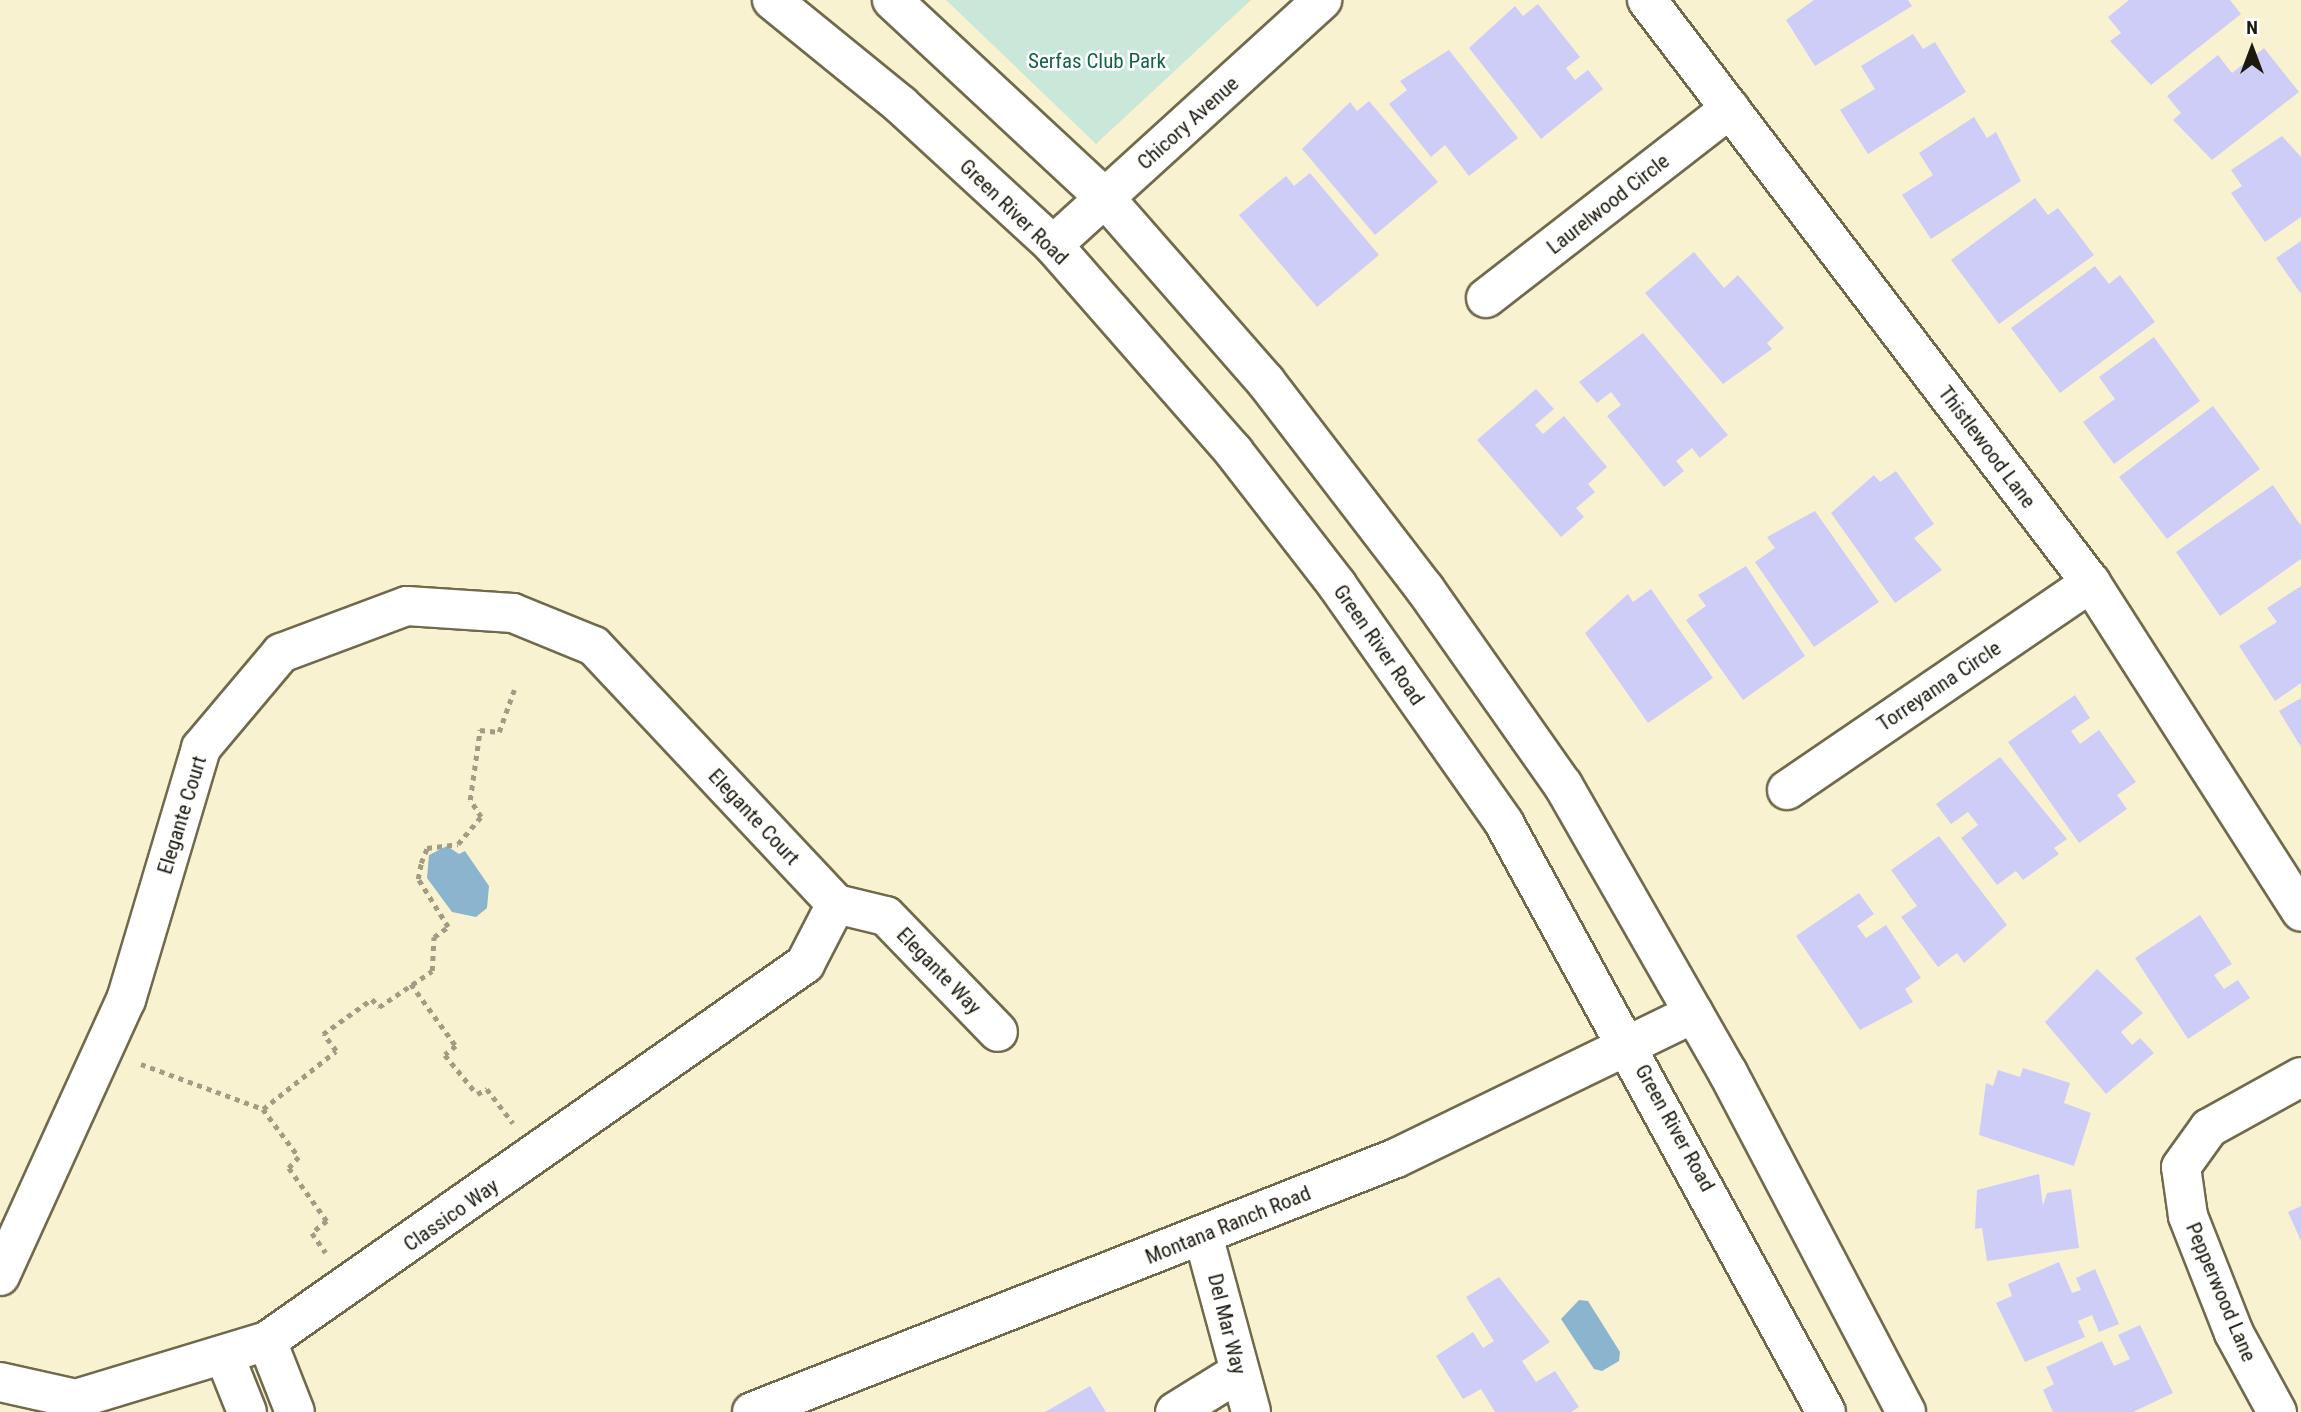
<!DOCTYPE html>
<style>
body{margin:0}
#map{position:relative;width:2301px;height:1412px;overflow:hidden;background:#f8f2d1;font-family:"Roboto Condensed",sans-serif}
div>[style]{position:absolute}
.green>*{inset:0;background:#cae8d9}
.water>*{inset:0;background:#8bb5cf}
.building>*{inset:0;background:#cecdf8}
.path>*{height:4.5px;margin-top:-2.25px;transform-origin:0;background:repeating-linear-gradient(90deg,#a19d84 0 5px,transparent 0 10px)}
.roads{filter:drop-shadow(2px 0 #706a4d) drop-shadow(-2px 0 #706a4d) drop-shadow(0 2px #706a4d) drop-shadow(0 -2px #706a4d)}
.minor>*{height:38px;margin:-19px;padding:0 19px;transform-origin:19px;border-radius:19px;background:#fff}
.tertiary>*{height:38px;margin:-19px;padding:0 19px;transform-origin:19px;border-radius:19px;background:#fff}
.primary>*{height:38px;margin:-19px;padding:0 19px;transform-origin:19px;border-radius:19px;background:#fff}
span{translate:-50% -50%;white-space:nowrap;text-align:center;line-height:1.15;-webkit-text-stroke:5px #fff;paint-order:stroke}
.park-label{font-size:21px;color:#136447}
.street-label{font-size:21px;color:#1c1a0e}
.north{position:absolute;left:2217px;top:14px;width:70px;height:70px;-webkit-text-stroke:5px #fff;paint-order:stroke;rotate:0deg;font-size:19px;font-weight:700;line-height:28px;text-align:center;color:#1c1a0e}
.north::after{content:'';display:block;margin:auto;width:24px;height:32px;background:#1c1a0e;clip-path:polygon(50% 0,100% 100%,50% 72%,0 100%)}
</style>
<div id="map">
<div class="green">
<div style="clip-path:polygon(946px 0,1251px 0,1096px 144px)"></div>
</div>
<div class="water">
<div style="clip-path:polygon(447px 846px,459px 854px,465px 851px,489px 886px,487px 908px,476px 917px,452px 912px,427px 878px,429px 855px)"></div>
<div style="clip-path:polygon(1579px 1300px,1588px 1301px,1620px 1352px,1619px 1361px,1602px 1371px,1594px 1369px,1561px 1319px)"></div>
</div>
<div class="building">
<div style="clip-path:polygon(1814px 0,1908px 0,1912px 6px,1815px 66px,1786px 20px)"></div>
<div style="clip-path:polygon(2129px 0,2230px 0,2241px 14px,2151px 85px,2110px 41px,2121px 33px,2108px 17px)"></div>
<div style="clip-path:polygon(1538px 4px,1580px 57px,1566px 68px,1575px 80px,1588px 70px,1603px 89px,1541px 139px,1469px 48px,1515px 6px,1523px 16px)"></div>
<div style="clip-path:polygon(1913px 34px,1923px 49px,1935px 42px,1966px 92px,1868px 154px,1840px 110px,1875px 89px,1861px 66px)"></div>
<div style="clip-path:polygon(2264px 48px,2299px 92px,2212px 160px,2173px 120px,2181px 113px,2167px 96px,2218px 55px,2232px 73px)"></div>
<div style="clip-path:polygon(1449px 50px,1518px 138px,1469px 176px,1445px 145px,1431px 157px,1389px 104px,1407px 90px,1400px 81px)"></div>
<div style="clip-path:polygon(1369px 101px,1438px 182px,1375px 235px,1302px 149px,1350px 102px,1357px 111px)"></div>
<div style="clip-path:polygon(1974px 117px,1987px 138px,1996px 132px,2021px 181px,1931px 239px,1902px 195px,1933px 175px,1919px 153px)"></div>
<div style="clip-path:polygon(2282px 136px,2301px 157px,2301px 217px,2265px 242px,2231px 193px,2242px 186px,2231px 170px)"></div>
<div style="clip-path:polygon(1310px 173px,1379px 255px,1317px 307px,1239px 215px,1286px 176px,1294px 186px)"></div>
<div style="clip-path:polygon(2035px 198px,2048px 215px,2058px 208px,2094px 255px,1999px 324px,1951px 260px)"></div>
<div style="clip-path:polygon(2301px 241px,2301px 294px,2276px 258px)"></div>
<div style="clip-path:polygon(1694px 252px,1724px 288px,1738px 275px,1784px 328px,1767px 343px,1772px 349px,1723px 384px,1645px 293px)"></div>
<div style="clip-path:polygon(2095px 266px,2109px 284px,2120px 275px,2155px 322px,2060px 393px,2011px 328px)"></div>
<div style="clip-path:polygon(1643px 333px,1728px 435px,1700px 458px,1692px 448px,1676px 461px,1684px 471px,1664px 487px,1607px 416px,1621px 405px,1611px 392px,1597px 403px,1579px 382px)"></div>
<div style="clip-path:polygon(2154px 337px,2200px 401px,2114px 464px,2083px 422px,2115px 399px,2099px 377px)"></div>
<div style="clip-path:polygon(1536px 389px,1554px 409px,1535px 425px,1543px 434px,1564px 416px,1607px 467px,1588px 484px,1595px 492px,1576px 508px,1584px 517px,1561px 537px,1477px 440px)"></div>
<div style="clip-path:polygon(2213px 406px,2260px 469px,2167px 539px,2119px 477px)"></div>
<div style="clip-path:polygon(1896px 471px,1934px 524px,1914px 538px,1942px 570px,1895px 603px,1831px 513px,1874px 475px,1880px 482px)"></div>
<div style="clip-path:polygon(2273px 485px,2301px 526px,2301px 559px,2220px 616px,2176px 552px)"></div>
<div style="clip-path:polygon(1815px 511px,1879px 602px,1814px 647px,1755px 562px,1775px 548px,1767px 537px)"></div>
<div style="clip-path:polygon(1746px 566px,1805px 656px,1743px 700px,1686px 620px,1706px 606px,1698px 595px)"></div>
<div style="clip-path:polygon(2301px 586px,2301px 683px,2275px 701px,2239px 646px,2277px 622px,2267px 608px)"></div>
<div style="clip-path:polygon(1651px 589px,1713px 678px,1648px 723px,1585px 633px,1628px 594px,1633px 602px)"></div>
<div style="clip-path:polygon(2075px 695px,2090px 718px,2071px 731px,2080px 744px,2099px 730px,2136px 782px,2117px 795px,2127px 809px,2079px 843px,2008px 742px)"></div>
<div style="clip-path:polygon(2301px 698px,2301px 747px,2279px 711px)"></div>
<div style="clip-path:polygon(2000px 757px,2067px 839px,2054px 848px,2059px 854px,2023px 880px,2016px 871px,1997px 885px,1961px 838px,1978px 825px,1968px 812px,1951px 824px,1936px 804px)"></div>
<div style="clip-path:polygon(1939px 836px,2007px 925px,1964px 963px,1957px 953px,1938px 967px,1901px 917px,1917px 906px,1891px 870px)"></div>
<div style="clip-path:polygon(1859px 893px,1874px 914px,1857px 926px,1866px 938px,1886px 925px,1921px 978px,1905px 989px,1913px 1002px,1860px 1030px,1796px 936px)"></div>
<div style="clip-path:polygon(2200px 915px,2232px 964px,2214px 975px,2224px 989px,2238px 980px,2250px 998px,2188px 1039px,2135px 958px)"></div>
<div style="clip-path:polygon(2097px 969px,2143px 1013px,2121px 1032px,2132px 1045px,2140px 1038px,2154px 1053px,2106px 1094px,2045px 1022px)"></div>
<div style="clip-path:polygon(2023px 1068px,2070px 1083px,2064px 1103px,2091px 1113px,2074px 1166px,1979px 1135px,1986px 1083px,1993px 1086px,1998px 1070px,2020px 1077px)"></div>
<div style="clip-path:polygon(2039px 1174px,2043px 1206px,2047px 1193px,2071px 1189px,2079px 1248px,1987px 1261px,1982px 1228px,1975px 1229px,1977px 1190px)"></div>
<div style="clip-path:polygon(2301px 1206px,2301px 1241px,2288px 1212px)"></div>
<div style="clip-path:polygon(2059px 1262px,2072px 1293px,2081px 1290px,2076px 1278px,2095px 1269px,2119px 1324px,2099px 1332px,2092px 1315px,2078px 1321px,2085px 1337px,2025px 1362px,1996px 1303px,2012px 1296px,2008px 1284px)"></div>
<div style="clip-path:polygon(1499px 1277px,1550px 1342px,1522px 1361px,1536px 1382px,1555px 1371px,1579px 1407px,1571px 1412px,1495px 1412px,1481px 1389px,1463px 1399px,1436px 1356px,1473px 1332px,1483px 1348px,1494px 1341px,1466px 1297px)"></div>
<div style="clip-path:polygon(2140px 1325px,2173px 1393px,2133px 1412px,2053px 1412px,2043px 1390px,2054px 1384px,2046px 1367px,2102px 1341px,2114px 1366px,2130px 1359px,2118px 1335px)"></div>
<div style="clip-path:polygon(1090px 1386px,1106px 1412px,1045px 1412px)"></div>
</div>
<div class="path">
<div style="left:411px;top:984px;width:77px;rotate:54deg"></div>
<div style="left:456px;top:1046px;width:14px;rotate:141deg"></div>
<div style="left:445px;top:1055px;width:50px;rotate:50.6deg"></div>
<div style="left:477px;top:1094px;width:11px;rotate:-27deg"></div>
<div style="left:487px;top:1089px;width:43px;rotate:52.6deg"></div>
<div style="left:141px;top:1064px;width:130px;rotate:20.2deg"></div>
<div style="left:263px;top:1109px;width:60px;rotate:53.1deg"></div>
<div style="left:299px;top:1157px;width:15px;rotate:132deg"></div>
<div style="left:289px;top:1168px;width:65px;rotate:54.4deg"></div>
<div style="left:327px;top:1221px;width:19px;rotate:141deg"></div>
<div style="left:312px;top:1233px;width:24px;rotate:55deg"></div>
<div style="left:263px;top:1109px;width:93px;rotate:-38.5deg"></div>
<div style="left:336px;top:1051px;width:21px;rotate:-127deg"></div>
<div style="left:323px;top:1034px;width:60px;rotate:-35.5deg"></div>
<div style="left:372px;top:999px;width:11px;rotate:49deg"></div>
<div style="left:379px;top:1007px;width:64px;rotate:-34.2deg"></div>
<div style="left:432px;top:971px;width:34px;rotate:-87deg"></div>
<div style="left:434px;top:937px;width:17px;rotate:-36deg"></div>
<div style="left:448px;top:927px;width:57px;rotate:-122deg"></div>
<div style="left:418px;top:879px;width:16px;rotate:-79deg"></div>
<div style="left:421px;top:863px;width:16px;rotate:-68deg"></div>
<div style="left:427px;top:848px;width:31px;rotate:-7deg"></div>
<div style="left:458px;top:844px;width:35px;rotate:-50deg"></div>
<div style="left:481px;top:817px;width:20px;rotate:-123deg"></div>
<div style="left:470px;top:800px;width:71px;rotate:-81.9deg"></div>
<div style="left:480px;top:730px;width:19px;rotate:6deg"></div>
<div style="left:499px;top:732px;width:45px;rotate:-70.3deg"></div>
</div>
<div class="roads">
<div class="minor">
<div style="left:1647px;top:0;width:733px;rotate:52.71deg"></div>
<div style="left:2091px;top:583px;width:390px;rotate:57.4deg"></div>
<div style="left:1053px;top:245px;width:364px;rotate:-42.3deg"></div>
<div style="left:1486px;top:298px;width:309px;rotate:-37.8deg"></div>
<div style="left:1787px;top:790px;width:368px;rotate:-34.3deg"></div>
<div style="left:836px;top:904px;width:51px;rotate:13.5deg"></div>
<div style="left:886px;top:916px;width:161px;rotate:46deg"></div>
<div style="left:1203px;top:1235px;width:183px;rotate:74.8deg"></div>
<div style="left:0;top:1276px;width:303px;rotate:-65.5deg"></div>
<div style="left:126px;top:1000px;width:263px;rotate:-73.4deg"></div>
<div style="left:201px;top:748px;width:124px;rotate:-49.9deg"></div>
<div style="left:281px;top:653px;width:134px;rotate:-20.5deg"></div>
<div style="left:407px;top:606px;width:106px;rotate:3.8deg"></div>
<div style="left:513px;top:613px;width:87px;rotate:22.2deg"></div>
<div style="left:594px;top:646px;width:354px;rotate:46.8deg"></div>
<div style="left:267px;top:1341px;width:76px;rotate:68.5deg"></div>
<div style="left:225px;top:1357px;width:59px;rotate:68.2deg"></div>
<div style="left:0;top:1382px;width:78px;rotate:12.6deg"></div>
<div style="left:76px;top:1399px;width:200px;rotate:-16.9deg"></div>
<div style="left:267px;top:1341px;width:657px;rotate:-35.02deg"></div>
<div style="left:805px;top:964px;width:68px;rotate:-62.7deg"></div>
<div style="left:1175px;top:1412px;width:74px;rotate:-31.8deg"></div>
<div style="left:2277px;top:1412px;width:90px;rotate:-118.6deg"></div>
<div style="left:2234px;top:1333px;width:126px;rotate:-111.5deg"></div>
<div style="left:2188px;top:1216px;width:49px;rotate:-98.1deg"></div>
<div style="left:2181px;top:1167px;width:48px;rotate:-54.3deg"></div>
<div style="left:2209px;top:1128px;width:105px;rotate:-29deg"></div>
</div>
<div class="tertiary">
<div style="left:752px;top:1412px;width:692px;rotate:-21.52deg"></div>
<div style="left:1396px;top:1158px;width:331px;rotate:-25.9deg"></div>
</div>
<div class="primary">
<div style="left:772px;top:0;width:166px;rotate:39.1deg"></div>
<div style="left:901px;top:105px;width:207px;rotate:42.6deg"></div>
<div style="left:1053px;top:245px;width:275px;rotate:48.8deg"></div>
<div style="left:1234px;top:452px;width:168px;rotate:52.2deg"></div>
<div style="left:1337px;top:585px;width:291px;rotate:54.9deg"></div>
<div style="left:1504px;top:823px;width:671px;rotate:61.34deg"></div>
<div style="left:892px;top:0;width:291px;rotate:42.9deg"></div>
<div style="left:1105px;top:198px;width:244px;rotate:48.8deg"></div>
<div style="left:1266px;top:382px;width:261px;rotate:52.5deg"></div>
<div style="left:1425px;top:589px;width:240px;rotate:54.9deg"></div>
<div style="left:1563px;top:785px;width:332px;rotate:60.2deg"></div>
<div style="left:1728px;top:1073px;width:383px;rotate:62.3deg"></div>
</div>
</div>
<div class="park-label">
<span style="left:1097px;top:61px">Serfas Club Park</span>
</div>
<div class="street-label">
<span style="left:1188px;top:123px;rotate:-42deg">Chicory Avenue</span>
<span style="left:1608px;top:204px;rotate:-38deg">Laurelwood Circle</span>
<span style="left:1014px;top:212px;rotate:44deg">Green River Road</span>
<span style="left:1987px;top:447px;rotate:53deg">Thistlewood Lane</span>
<span style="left:1379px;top:645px;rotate:55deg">Green River Road</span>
<span style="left:1939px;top:686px;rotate:-34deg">Torreyanna Circle</span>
<span style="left:182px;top:815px;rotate:-73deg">Elegante Court</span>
<span style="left:754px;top:817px;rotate:47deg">Elegante Court</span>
<span style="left:939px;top:971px;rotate:46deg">Elegante Way</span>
<span style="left:1675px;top:1128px;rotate:61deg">Green River Road</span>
<span style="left:451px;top:1215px;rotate:-35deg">Classico Way</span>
<span style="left:1228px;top:1225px;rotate:-22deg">Montana Ranch Road</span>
<span style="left:2221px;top:1292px;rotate:67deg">Pepperwood Lane</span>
<span style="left:1227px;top:1324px;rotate:76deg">Del Mar Way</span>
</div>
<div class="north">N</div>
</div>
